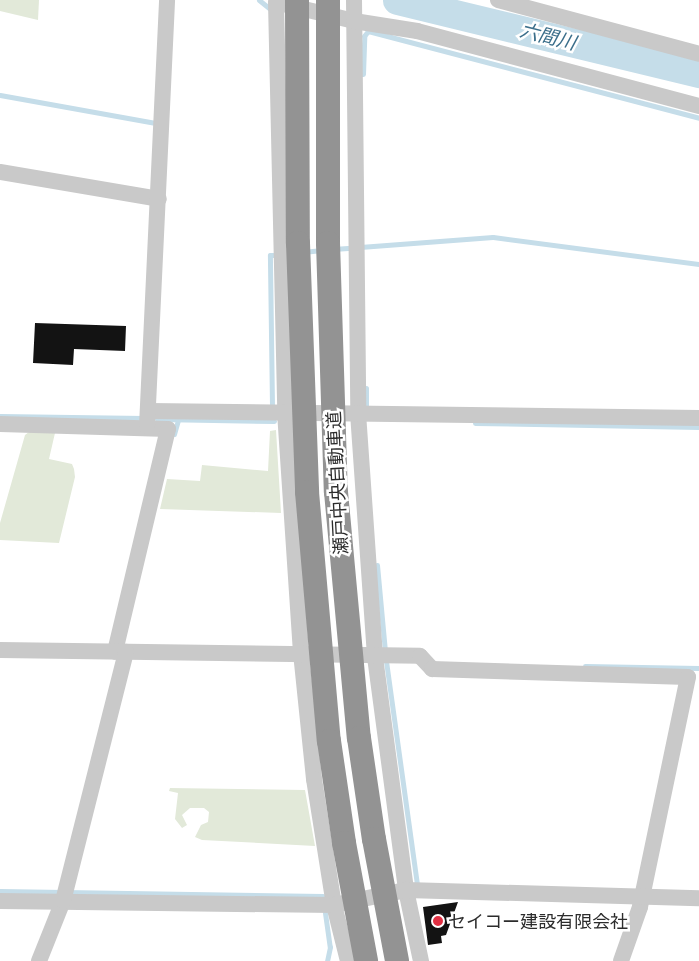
<!DOCTYPE html>
<meta charset="utf-8">
<style>
body{margin:0}
#map{position:relative;width:699px;height:961px;overflow:hidden;background:#fff;font-family:"Golos Text","Noto Sans JP",sans-serif}
div>[style]{position:absolute}
.green>*{inset:0;background:#e2e9d9}
.stream>*{height:5px;margin:-2.5px;padding:0 2.5px;transform-origin:2.5px;border-radius:2.5px;background:#c5dde9}
.river>*{height:29px;margin:-14.5px;padding:0 14.5px;transform-origin:14.5px;border-radius:14.5px;background:#c5dde9}
.building>*{inset:0;background:#131313}
.minor>*{height:16px;margin:-8px;padding:0 8px;transform-origin:8px;border-radius:8px;background:#c9c9c9}
.highway>*{height:24px;margin:-12px;padding:0 12px;transform-origin:12px;border-radius:12px;background:#939393}
.dots>*{width:14px;height:14px;translate:-50% -50%;box-sizing:border-box;border:2px solid #fff;border-radius:50%}
span{translate:-50% -50%;white-space:nowrap;text-align:center;line-height:1.15;-webkit-text-stroke:5px #fff;paint-order:stroke}
.street-label{font-size:18px;color:#2c2c2c}
.poi-label{font-size:18px;color:#2c2c2c}
.left{translate:0 -50%;text-align:left}
.water-label{font-size:19px;color:#3c6f8b;font-style:italic}
</style>
<div id="map">
<div class="green">
<div style="clip-path:polygon(0 0,39px 0,38px 20px,0 11px)"></div>
<div style="clip-path:polygon(276px 430px,281px 513px,160px 509px,167px 479px,200px 481px,202px 465px,268px 471px,270px 431px)"></div>
<div style="clip-path:polygon(29px 432px,55px 433px,49px 459px,72px 464px,74px 469px,75px 477px,59px 543px,0 540px,0 523px,25px 435px)"></div>
<div style="clip-path:polygon(170px 788px,305px 790px,315px 846px,202px 840px,195px 837px,201px 825px,208px 822px,209px 812px,204px 808px,190px 808px,182px 815px,187px 825px,182px 828px,175px 819px,178px 793px,169px 791px)"></div>
</div>
<div class="stream">
<div style="left:259px;top:0;width:14px;rotate:39deg"></div>
<div style="left:368px;top:31px;width:342px;rotate:14.7deg"></div>
<div style="left:363px;top:74px;width:38px;rotate:-88deg"></div>
<div style="left:364px;top:36px;width:6px;rotate:-51deg"></div>
<div style="left:0;top:95px;width:158px;rotate:10.2deg"></div>
<div style="left:360px;top:247px;width:133px;rotate:-4.3deg"></div>
<div style="left:493px;top:237px;width:208px;rotate:7.5deg"></div>
<div style="left:333px;top:249px;width:15px;rotate:-4deg"></div>
<div style="left:303px;top:252px;width:19px;rotate:-6deg"></div>
<div style="left:366px;top:388px;width:20px;rotate:90deg"></div>
<div style="left:272px;top:406px;width:151px;rotate:-90.8deg"></div>
<div style="left:270px;top:255px;width:3px"></div>
<div style="left:0;top:416px;width:144px;rotate:0.8deg"></div>
<div style="left:157px;top:419px;width:117px;rotate:1deg"></div>
<div style="left:475px;top:423px;width:224px;rotate:1deg"></div>
<div style="left:174px;top:434px;width:15px;rotate:-74deg"></div>
<div style="left:377px;top:565px;width:86px;rotate:84.7deg"></div>
<div style="left:386px;top:661px;width:224px;rotate:82.1deg"></div>
<div style="left:585px;top:666px;width:114px;rotate:1deg"></div>
<div style="left:0;top:891px;width:323px;rotate:0.9deg"></div>
<div style="left:325px;top:913px;width:34px;rotate:82deg"></div>
<div style="left:330px;top:947px;width:14px;rotate:102deg"></div>
</div>
<div class="river">
<div style="left:397px;top:0;width:311px;rotate:13.6deg"></div>
</div>
<div class="building">
<div style="clip-path:polygon(35px 323px,126px 326px,125px 351px,74px 349px,73px 365px,33px 363px)"></div>
<div style="clip-path:polygon(458px 902px,446px 935px,441px 936px,442px 943px,428px 945px,423px 907px)"></div>
</div>
<div class="minor">
<div style="left:354px;top:0;width:413px;rotate:89.4deg"></div>
<div style="left:358px;top:413px;width:245px;rotate:86deg"></div>
<div style="left:375px;top:657px;width:235px;rotate:82.4deg"></div>
<div style="left:406px;top:890px;width:73px;rotate:78.1deg"></div>
<div style="left:498px;top:0;width:208px;rotate:15deg"></div>
<div style="left:276px;top:2px;width:410px;rotate:88.7deg"></div>
<div style="left:285px;top:412px;width:242px;rotate:86.2deg"></div>
<div style="left:301px;top:653px;width:127px;rotate:84.1deg"></div>
<div style="left:314px;top:779px;width:128px;rotate:81deg"></div>
<div style="left:334px;top:905px;width:58px;rotate:76deg"></div>
<div style="left:287px;top:5px;width:69px;rotate:13.4deg"></div>
<div style="left:354px;top:21px;width:64px;rotate:9deg"></div>
<div style="left:417px;top:31px;width:292px;rotate:14.9deg"></div>
<div style="left:0;top:172px;width:161px;rotate:9.6deg"></div>
<div style="left:149px;top:411px;width:550px;rotate:0.73deg"></div>
<div style="left:0;top:424px;width:168px;rotate:1.7deg"></div>
<div style="left:168px;top:429px;width:229px;rotate:103.4deg"></div>
<div style="left:147px;top:426px;width:426px;rotate:-87.3deg"></div>
<div style="left:0;top:650px;width:420px;rotate:0.8deg"></div>
<div style="left:420px;top:656px;width:18px;rotate:47deg"></div>
<div style="left:432px;top:669px;width:256px;rotate:1.8deg"></div>
<div style="left:688px;top:677px;width:235px;rotate:101.8deg"></div>
<div style="left:640px;top:907px;width:57px;rotate:109.4deg"></div>
<div style="left:0;top:901px;width:334px;rotate:0.7deg"></div>
<div style="left:334px;top:905px;width:74px;rotate:-11.8deg"></div>
<div style="left:406px;top:890px;width:293px;rotate:1.6deg"></div>
<div style="left:39px;top:961px;width:65px;rotate:-68.2deg"></div>
<div style="left:63px;top:901px;width:257px;rotate:-75.8deg"></div>
</div>
<div class="highway">
<div style="left:297px;top:0;width:243px;rotate:89.8deg"></div>
<div style="left:298px;top:243px;width:249px;rotate:87.9deg"></div>
<div style="left:307px;top:492px;width:250px;rotate:85deg"></div>
<div style="left:329px;top:741px;width:103px;rotate:81.6deg"></div>
<div style="left:344px;top:843px;width:120px;rotate:79.4deg"></div>
<div style="left:328px;top:0;width:243px;rotate:90deg"></div>
<div style="left:328px;top:243px;width:249px;rotate:88.2deg"></div>
<div style="left:336px;top:492px;width:247px;rotate:84.7deg"></div>
<div style="left:359px;top:738px;width:102px;rotate:81.6deg"></div>
<div style="left:374px;top:839px;width:124px;rotate:79.3deg"></div>
</div>
<div class="dots">
<div style="left:438px;top:921px;background:#e13043"></div>
</div>
<div class="street-label">
<span style="left:337px;top:483px;rotate:-93deg">瀬戸中央自動車道</span>
</div>
<div class="poi-label">
<span class="left" style="left:448px;top:921px">セイコー建設有限会社</span>
</div>
<div class="water-label">
<span style="left:548px;top:36px;rotate:14deg">六間川</span>
</div>
</div>
